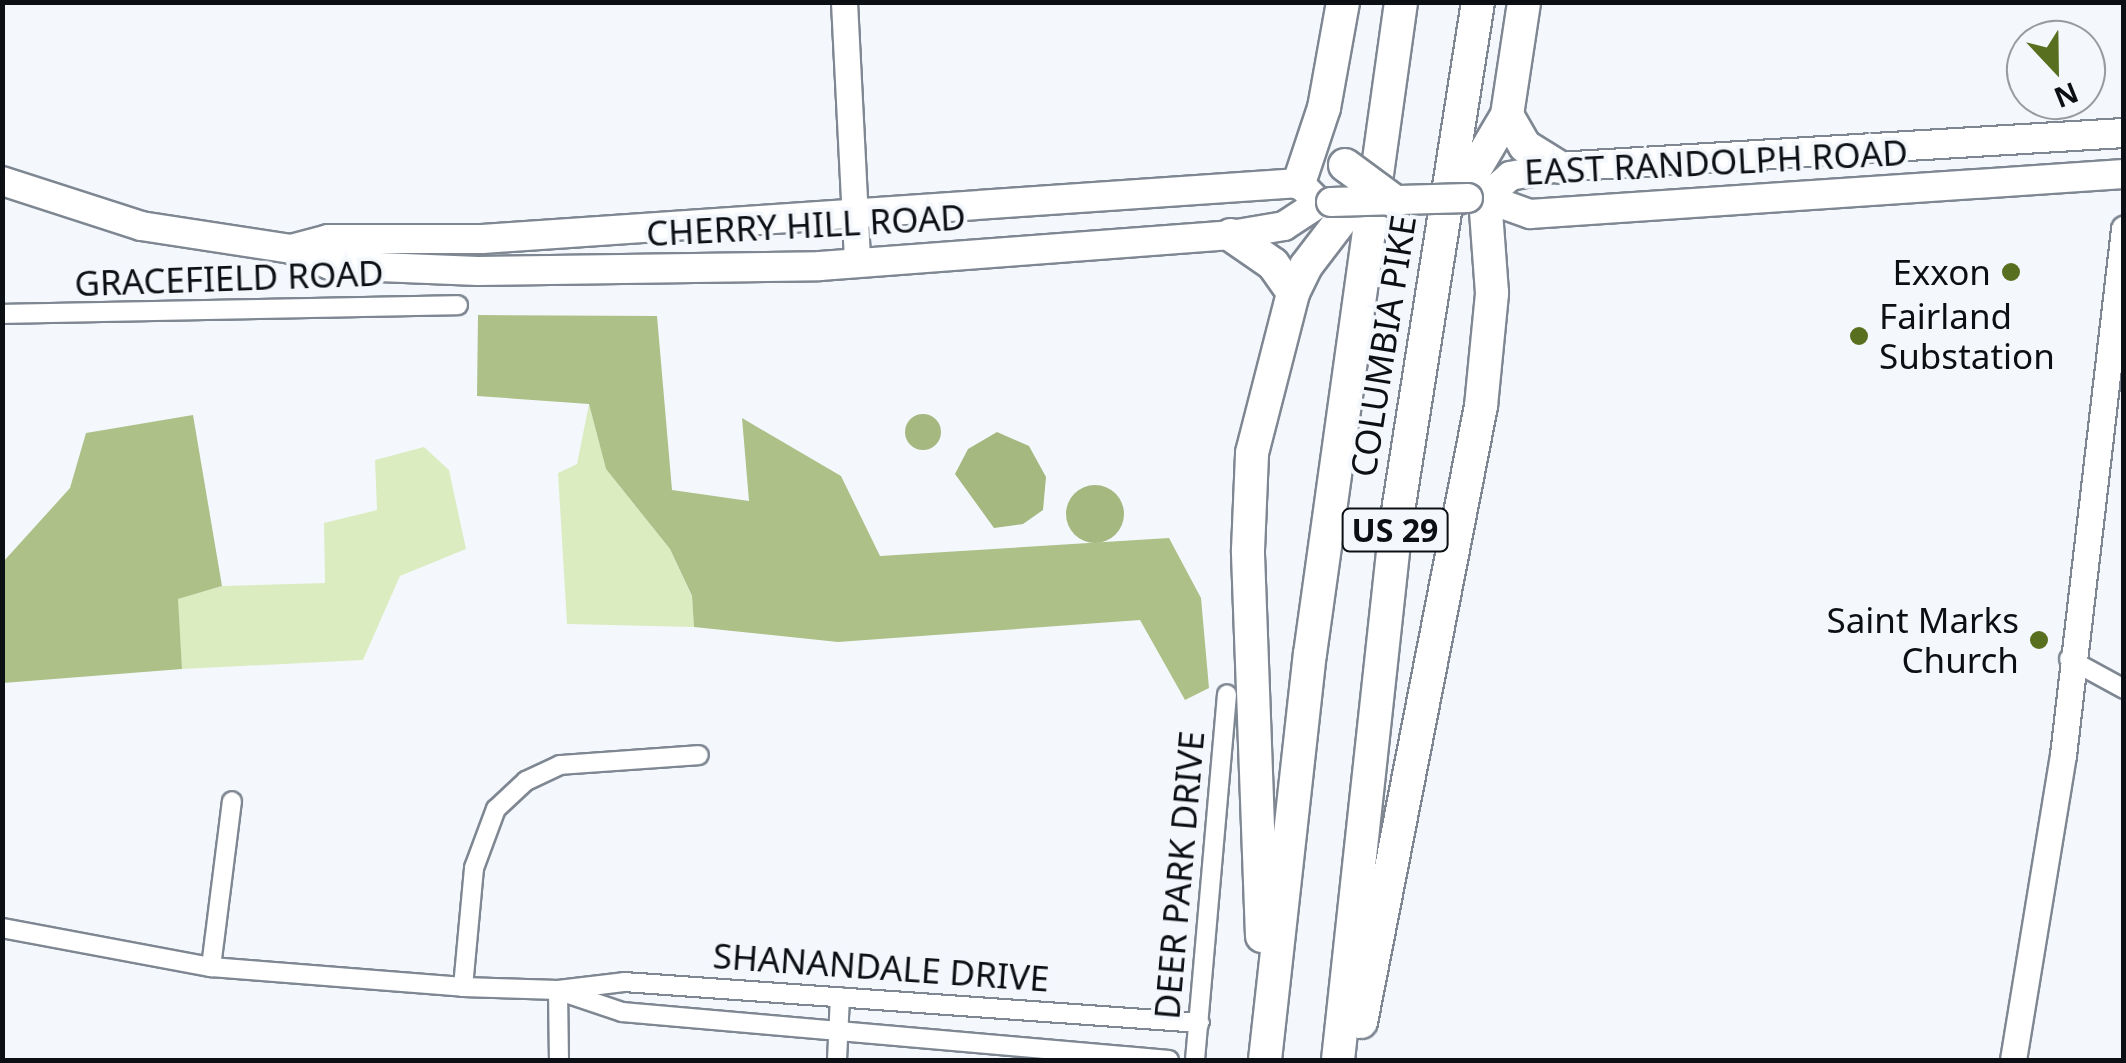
<!DOCTYPE html>
<style>
body{margin:0}
#map{position:relative;width:2126px;height:1063px;overflow:hidden;background:#f4f8fd;font-family:"Noto Sans",sans-serif}
div>[style]{position:absolute}
.green>*{inset:0;background:#dcecc1}
.forest>*{inset:0;background:#acc088}
.water>*{inset:0;background:#a4b880}
.round{border-radius:50%}
.roads{filter:drop-shadow(2px 0 #7e8792) drop-shadow(-2px 0 #7e8792) drop-shadow(0 2px #7e8792) drop-shadow(0 -2px #7e8792)}
.street>*{height:18px;margin:-9px;padding:0 9px;transform-origin:9px;border-radius:9px;background:#fff}
.secondary>*{height:25px;margin:-12.5px;padding:0 12.5px;transform-origin:12.5px;border-radius:12.5px;background:#fff}
.primary>*{height:28px;margin:-14px;padding:0 14px;transform-origin:14px;border-radius:14px;background:#fff}
.highway>*{height:32px;margin:-16px;padding:0 16px;transform-origin:16px;border-radius:16px;background:#fff}
.bridges{filter:drop-shadow(2px 0 #7e8792) drop-shadow(-2px 0 #7e8792) drop-shadow(0 2px #7e8792) drop-shadow(0 -2px #7e8792)}
.primary-bridge>*{height:28px;margin:-14px;padding:0 14px;transform-origin:14px;border-radius:14px;background:#fff}
.highway-bridge>*{height:32px;margin:-16px;padding:0 16px;transform-origin:16px;border-radius:16px;background:#fff}
.dots>*{width:28px;height:28px;translate:-50% -50%;box-sizing:border-box;border:5px solid #f4f8fd;border-radius:50%}
span{translate:-50% -50%;white-space:nowrap;text-align:center;line-height:1.15;-webkit-text-stroke:8px #f4f8fd;paint-order:stroke}
.shield-label span{padding:2px 8px;background:#f4f8fd;border:2px solid;border-radius:8px;-webkit-text-stroke-width:0}
.shield-label{font-size:32px;color:#0c0f13;font-weight:700}
.street-label{font-size:35px;color:#0c0f13}
.poi-label{font-size:35px;color:#0c0f13}
.right{translate:-100% -50%;text-align:right}
.left{translate:0 -50%;text-align:left}
.frame{position:absolute;inset:0;border:5px solid #0c0f13;pointer-events:none}
.north{position:absolute;left:2006px;top:20px;width:100px;height:100px;box-sizing:border-box;background:#f4f8fd;border:2px solid #979b9f;border-radius:50%;rotate:158deg;font-size:28px;font-weight:700;line-height:40px;text-align:center;color:#0c0f13}
.north::after{content:'';display:block;margin:auto;width:35px;height:45px;background:#586f20;clip-path:polygon(50% 0,100% 100%,50% 72%,0 100%)}
</style>
<div id="map">
<div class="green">
<div style="clip-path:polygon(589px 404px,606px 469px,670px 549px,692px 597px,694px 627px,567px 624px,558px 473px,577px 464px)"></div>
<div style="clip-path:polygon(424px 447px,449px 470px,466px 549px,400px 576px,363px 660px,182px 669px,177px 599px,222px 586px,325px 583px,324px 523px,377px 510px,375px 460px)"></div>
</div>
<div class="forest">
<div style="clip-path:polygon(478px 315px,657px 316px,672px 490px,749px 501px,742px 418px,841px 476px,880px 556px,1169px 538px,1201px 598px,1209px 688px,1185px 700px,1140px 620px,838px 642px,694px 627px,692px 596px,670px 549px,606px 469px,589px 404px,477px 396px)"></div>
<div style="clip-path:polygon(193px 415px,222px 586px,178px 599px,182px 669px,3px 683px,3px 562px,70px 488px,86px 433px)"></div>
</div>
<div class="water">
<div class="round" style="left:905px;top:414px;width:36px;height:36px"></div>
<div style="clip-path:polygon(997px 432px,1029px 446px,1046px 477px,1043px 510px,1023px 524px,994px 528px,955px 474px,968px 449px)"></div>
<div class="round" style="left:1066px;top:485px;width:58px;height:58px"></div>
</div>
<div class="roads">
<div class="street">
<div style="left:2px;top:314px;width:456px;rotate:-1.1deg"></div>
<div style="left:2069px;top:659px;width:63px;rotate:28.6deg"></div>
<div style="left:2px;top:928px;width:213px;rotate:10.6deg"></div>
<div style="left:211px;top:967px;width:253px;rotate:4.5deg"></div>
<div style="left:463px;top:987px;width:95px;rotate:1.8deg"></div>
<div style="left:558px;top:990px;width:66px;rotate:-6.9deg"></div>
<div style="left:624px;top:982px;width:577px;rotate:4.07deg"></div>
<div style="left:211px;top:967px;width:167px;rotate:-82.8deg"></div>
<div style="left:463px;top:987px;width:120px;rotate:-84.7deg"></div>
<div style="left:474px;top:868px;width:63px;rotate:-69.6deg"></div>
<div style="left:496px;top:809px;width:41px;rotate:-43deg"></div>
<div style="left:526px;top:781px;width:38px;rotate:-25deg"></div>
<div style="left:560px;top:765px;width:139px;rotate:-4.1deg"></div>
<div style="left:558px;top:990px;width:70px;rotate:89.2deg"></div>
<div style="left:563px;top:992px;width:62px;rotate:18.7deg"></div>
<div style="left:622px;top:1012px;width:549px;rotate:5.01deg"></div>
<div style="left:837px;top:1060px;width:63px;rotate:-87.3deg"></div>
<div style="left:1195px;top:1060px;width:367px;rotate:-85deg"></div>
</div>
<div class="secondary">
<div style="left:844px;top:2px;width:261px;rotate:87.1deg"></div>
<div style="left:2013px;top:1060px;width:309px;rotate:-80.7deg"></div>
<div style="left:2063px;top:755px;width:530px;rotate:-83.38deg"></div>
</div>
<div class="primary">
<div style="left:2px;top:181px;width:146px;rotate:17.9deg"></div>
<div style="left:141px;top:226px;width:152px;rotate:8.7deg"></div>
<div style="left:291px;top:249px;width:42px;rotate:22.3deg"></div>
<div style="left:330px;top:265px;width:148px;rotate:2.3deg"></div>
<div style="left:478px;top:271px;width:342px;rotate:-0.8deg"></div>
<div style="left:820px;top:266px;width:412px;rotate:-4.3deg"></div>
<div style="left:1231px;top:235px;width:54px;rotate:-9.6deg"></div>
<div style="left:1284px;top:226px;width:42px;rotate:-33.3deg"></div>
<div style="left:1319px;top:203px;width:12px;rotate:-5deg"></div>
<div style="left:1485px;top:198px;width:33px;rotate:-41deg"></div>
<div style="left:1510px;top:176px;width:49px;rotate:-10.6deg"></div>
<div style="left:1558px;top:167px;width:567px;rotate:-3.44deg"></div>
<div style="left:1485px;top:198px;width:48px;rotate:19.6deg"></div>
<div style="left:1530px;top:214px;width:595px;rotate:-3.85deg"></div>
<div style="left:291px;top:249px;width:38px;rotate:-15deg"></div>
<div style="left:328px;top:239px;width:154px"></div>
<div style="left:482px;top:239px;width:819px;rotate:-3.92deg"></div>
<div style="left:1299px;top:183px;width:23px;rotate:45deg"></div>
</div>
<div class="highway">
<div style="left:1507px;top:115px;width:36px;rotate:60deg"></div>
<div style="left:1525px;top:146px;width:39px;rotate:32deg"></div>
<div style="left:1299px;top:183px;width:79px;rotate:-71.6deg"></div>
<div style="left:1324px;top:108px;width:108px;rotate:-79.8deg"></div>
<div style="left:1458px;top:198px;width:96px;rotate:-59.4deg"></div>
<div style="left:1507px;top:115px;width:114px;rotate:-81.4deg"></div>
<div style="left:1231px;top:235px;width:51px;rotate:34.6deg"></div>
<div style="left:1273px;top:264px;width:35px;rotate:55deg"></div>
<div style="left:1262px;top:936px;width:386px;rotate:-92.1deg"></div>
<div style="left:1248px;top:550px;width:97px;rotate:-87.6deg"></div>
<div style="left:1252px;top:453px;width:165px;rotate:-75.6deg"></div>
<div style="left:1293px;top:293px;width:30px;rotate:-64deg"></div>
<div style="left:1306px;top:266px;width:81px;rotate:-52.6deg"></div>
<div style="left:1361px;top:1022px;width:628px;rotate:-78.98deg"></div>
<div style="left:1481px;top:406px;width:114px;rotate:-84.4deg"></div>
<div style="left:1492px;top:293px;width:95px;rotate:-94.2deg"></div>
<div style="left:1265px;top:1060px;width:408px;rotate:-83.7deg"></div>
<div style="left:1310px;top:654px;width:658px;rotate:-82.05deg"></div>
<div style="left:1338px;top:1060px;width:539px;rotate:-83.82deg"></div>
<div style="left:1396px;top:524px;width:528px;rotate:-81.07deg"></div>
</div>
</div>
<div class="bridges">
<div class="primary-bridge">
<div style="left:1331px;top:202px;width:137px;rotate:-1.7deg"></div>
</div>
<div class="highway-bridge">
<div style="left:1345px;top:165px;width:61px;rotate:36.3deg"></div>
</div>
</div>
<div class="dots">
<div style="left:2011px;top:272px;background:#586f20"></div>
<div style="left:1859px;top:336px;background:#586f20"></div>
<div style="left:2039px;top:640px;background:#586f20"></div>
</div>
<div class="shield-label">
<span style="left:1395px;top:530px">US 29</span>
</div>
<div class="street-label">
<span style="left:1716px;top:162px;rotate:-3deg">EAST RANDOLPH ROAD</span>
<span style="left:806px;top:225px;rotate:-3deg">CHERRY HILL ROAD</span>
<span style="left:229px;top:278px;rotate:-2deg">GRACEFIELD ROAD</span>
<span style="left:1383px;top:346px;rotate:-81deg">COLUMBIA PIKE</span>
<span style="left:1179px;top:875px;rotate:-85deg">DEER PARK DRIVE</span>
<span style="left:881px;top:967px;rotate:4deg">SHANANDALE DRIVE</span>
</div>
<div class="poi-label">
<span class="right" style="left:1991px;top:272px">Exxon</span>
<span class="left" style="left:1879px;top:336px">Fairland<br>Substation</span>
<span class="right" style="left:2019px;top:640px">Saint Marks<br>Church</span>
</div>
<div class="frame"></div>
<div class="north">N</div>
</div>
